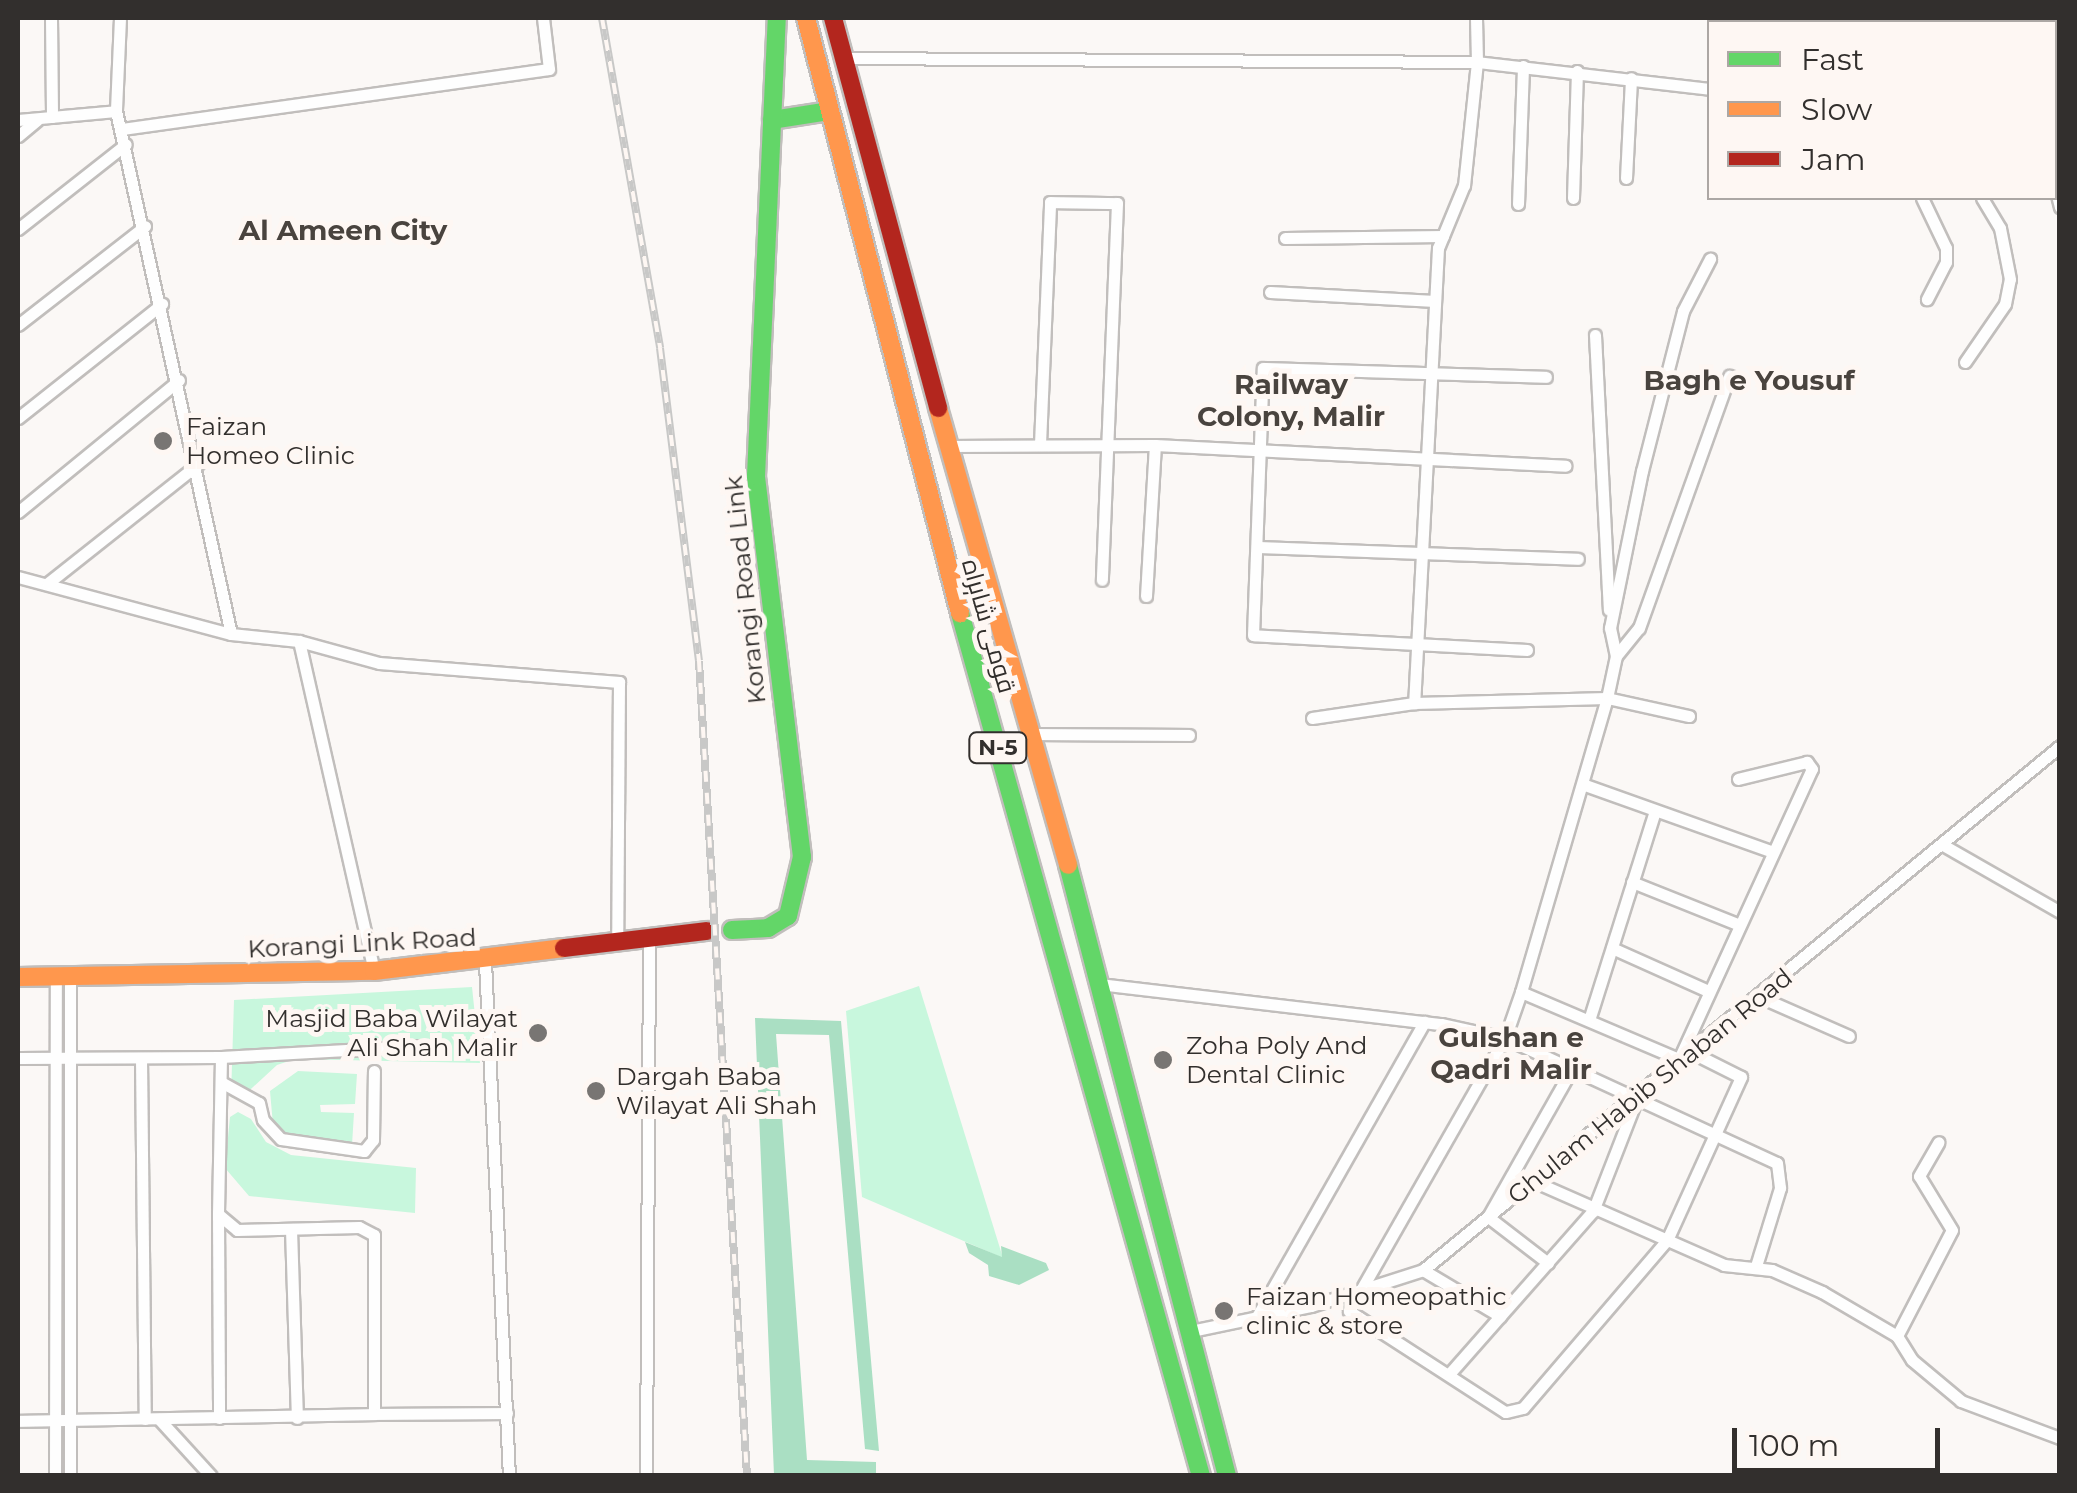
<!DOCTYPE html>
<meta charset="utf-8">
<style>
body{margin:0}
#map{position:relative;width:2077px;height:1493px;overflow:hidden;background:#fbf8f6;font-family:Montserrat,Cairo,sans-serif}
div>[style]{position:absolute}
.green>*{inset:0;background:#c8f7dd}
.forest>*{inset:0;background:#aadfc3}
.roads{filter:drop-shadow(2px 0 #c1bebc) drop-shadow(-2px 0 #c1bebc) drop-shadow(0 2px #c1bebc) drop-shadow(0 -2px #c1bebc)}
.street>*{height:11px;margin:-5.5px;padding:0 5.5px;transform-origin:5.5px;border-radius:5.5px;background:#fefefe}
.fast>*{height:18px;margin:-9px;padding:0 9px;transform-origin:9px;border-radius:9px;background:#63d668}
.slow>*{height:18px;margin:-9px;padding:0 9px;transform-origin:9px;border-radius:9px;background:#ff974d}
.jam>*{height:18px;margin:-9px;padding:0 9px;transform-origin:9px;border-radius:9px;background:#b3261e}
.rail>*{height:8px;margin-top:-4px;transform-origin:0;background:repeating-linear-gradient(90deg,#fef7f3 0 11px,#c8c8c7 0 22px);box-sizing:border-box;border-block:2px solid #c8c8c7}
.dots>*{width:28px;height:28px;translate:-50% -50%;box-sizing:border-box;border:5px solid #fef7f3;border-radius:50%}
span{translate:-50% -50%;white-space:nowrap;text-align:center;line-height:1.15;-webkit-text-stroke:10px #fef7f3;paint-order:stroke}
.shield-label span{padding:2px 8px;background:#fef7f3;border:2px solid;border-radius:8px;-webkit-text-stroke-width:0}
.shield-label{font-size:22px;color:#322f2d;font-weight:700}
.poi-label{font-size:25px;color:#322f2d}
.left{translate:0 -50%;text-align:left}
.right{translate:-100% -50%;text-align:right}
.street-label{font-size:25px;color:#322f2d}
.neighbourhood-label{font-size:28px;color:#49433e;font-weight:700}
.frame{position:absolute;inset:0;border:20px solid #322f2d;pointer-events:none}
.legend{position:absolute;left:1707px;top:20px;width:350px;height:180px;box-sizing:border-box;background:#fef7f3;border:2px solid #aca7a4;margin:0;padding:12px 18px;list-style:none;font-size:30px;color:#322f2d}
.legend li{display:flex;align-items:center;gap:20px;height:50px}
.legend b{width:50px;border:2px solid #aca7a4}
.scale{position:absolute;left:1732px;top:1428px;width:208px;height:45px;box-sizing:border-box;border:5px solid #322f2d;border-top:0;padding-left:12px;font-size:30px;line-height:35px;white-space:nowrap;color:#322f2d;-webkit-text-stroke:8px #fef7f3;paint-order:stroke}
</style>
<div id="map">
<div class="green">
<div style="clip-path:polygon(919px 986px,1003px 1258px,862px 1197px,846px 1011px)"></div>
<div style="clip-path:polygon(472px 987px,480px 1063px,295px 1059px,277px 1065px,239px 1100px,231px 1097px,234px 1000px)"></div>
<div style="clip-path:polygon(298px 1071px,357px 1074px,355px 1104px,320px 1105px,321px 1112px,354px 1113px,352px 1145px,291px 1140px,273px 1125px,270px 1091px)"></div>
<div style="clip-path:polygon(238px 1112px,251px 1119px,266px 1142px,291px 1155px,416px 1168px,415px 1213px,249px 1196px,225px 1168px,230px 1117px)"></div>
</div>
<div class="forest">
<div style="clip-path:polygon(755px 1018px,841px 1021px,879px 1451px,865px 1449px,829px 1035px,776px 1034px,807px 1460px,876px 1462px,876px 1475px,774px 1475px)"></div>
<div style="clip-path:polygon(965px 1242px,1002px 1257px,1001px 1246px,1046px 1263px,1049px 1270px,1019px 1285px,989px 1276px,988px 1265px,969px 1253px)"></div>
</div>
<div class="roads">
<div class="street">
<div style="left:51px;top:18px;width:99px;rotate:89.4deg"></div>
<div style="left:120px;top:18px;width:93px;rotate:92.5deg"></div>
<div style="left:116px;top:111px;width:535px;rotate:77.6deg"></div>
<div style="left:1476px;top:18px;width:44px;rotate:88.7deg"></div>
<div style="left:1477px;top:62px;width:235px;rotate:6.6deg"></div>
<div style="left:1864px;top:18px;width:6px;rotate:39deg"></div>
<div style="left:1773px;top:22px;width:6px;rotate:-45deg"></div>
<div style="left:1980px;top:22px;width:5px;rotate:-53deg"></div>
<div style="left:844px;top:58px;width:633px;rotate:0.36deg"></div>
<div style="left:1477px;top:62px;width:124px;rotate:96deg"></div>
<div style="left:1464px;top:185px;width:68px;rotate:112.4deg"></div>
<div style="left:1438px;top:248px;width:456px;rotate:93deg"></div>
<div style="left:2054px;top:117px;width:8px;rotate:-45deg"></div>
<div style="left:18px;top:120px;width:98px;rotate:-5.2deg"></div>
<div style="left:122px;top:129px;width:431px;rotate:-8deg"></div>
<div style="left:549px;top:69px;width:51px;rotate:-96.7deg"></div>
<div style="left:18px;top:136px;width:25px;rotate:-40deg"></div>
<div style="left:1626px;top:178px;width:100px;rotate:-87.1deg"></div>
<div style="left:2054px;top:183px;width:25px;rotate:76deg"></div>
<div style="left:1573px;top:198px;width:127px;rotate:-88.2deg"></div>
<div style="left:1922px;top:198px;width:55px;rotate:64.4deg"></div>
<div style="left:1946px;top:248px;width:14px;rotate:90deg"></div>
<div style="left:1946px;top:262px;width:42px;rotate:117.2deg"></div>
<div style="left:1518px;top:204px;width:138px;rotate:-87.9deg"></div>
<div style="left:18px;top:229px;width:137px;rotate:-38.2deg"></div>
<div style="left:1285px;top:238px;width:158px;rotate:-0.7deg"></div>
<div style="left:1270px;top:292px;width:165px;rotate:3.1deg"></div>
<div style="left:18px;top:325px;width:161px;rotate:-37.9deg"></div>
<div style="left:1595px;top:335px;width:275px;rotate:87.1deg"></div>
<div style="left:1965px;top:362px;width:70px;rotate:-55.4deg"></div>
<div style="left:2005px;top:304px;width:25px;rotate:-79deg"></div>
<div style="left:2010px;top:279px;width:52px;rotate:-101.1deg"></div>
<div style="left:2000px;top:228px;width:35px;rotate:-121deg"></div>
<div style="left:18px;top:418px;width:184px;rotate:-38.4deg"></div>
<div style="left:1040px;top:444px;width:242px;rotate:-87.6deg"></div>
<div style="left:1050px;top:202px;width:67px;rotate:0.9deg"></div>
<div style="left:1117px;top:203px;width:377px;rotate:92.3deg"></div>
<div style="left:948px;top:446px;width:207px;rotate:-0.3deg"></div>
<div style="left:1155px;top:445px;width:411px;rotate:2.9deg"></div>
<div style="left:18px;top:512px;width:208px;rotate:-39.3deg"></div>
<div style="left:1257px;top:547px;width:321px;rotate:2.1deg"></div>
<div style="left:18px;top:577px;width:220px;rotate:15deg"></div>
<div style="left:231px;top:634px;width:68px;rotate:5.9deg"></div>
<div style="left:299px;top:641px;width:83px;rotate:15.4deg"></div>
<div style="left:379px;top:663px;width:241px;rotate:4.5deg"></div>
<div style="left:619px;top:682px;width:260px;rotate:90.4deg"></div>
<div style="left:48px;top:583px;width:191px;rotate:-38.4deg"></div>
<div style="left:1146px;top:596px;width:151px;rotate:-86.6deg"></div>
<div style="left:299px;top:641px;width:338px;rotate:77.2deg"></div>
<div style="left:1527px;top:650px;width:274px;rotate:-176.9deg"></div>
<div style="left:1253px;top:635px;width:267px;rotate:-87.9deg"></div>
<div style="left:1263px;top:368px;width:283px;rotate:1.8deg"></div>
<div style="left:1616px;top:656px;width:36px;rotate:-51deg"></div>
<div style="left:1639px;top:628px;width:268px;rotate:-70.3deg"></div>
<div style="left:1312px;top:718px;width:103px;rotate:-8.4deg"></div>
<div style="left:1414px;top:703px;width:193px;rotate:-1.5deg"></div>
<div style="left:1607px;top:698px;width:84px;rotate:12.4deg"></div>
<div style="left:1034px;top:734px;width:155px;rotate:0.4deg"></div>
<div style="left:1585px;top:785px;width:196px;rotate:19.6deg"></div>
<div style="left:1943px;top:845px;width:135px;rotate:29.8deg"></div>
<div style="left:1632px;top:882px;width:113px;rotate:21.8deg"></div>
<div style="left:1612px;top:948px;width:105px;rotate:24.1deg"></div>
<div style="left:485px;top:962px;width:515px;rotate:87.33deg"></div>
<div style="left:1099px;top:984px;width:345px;rotate:6.7deg"></div>
<div style="left:1442px;top:1024px;width:65px;rotate:12.5deg"></div>
<div style="left:1505px;top:1038px;width:299px;rotate:24.7deg"></div>
<div style="left:1777px;top:1163px;width:25px;rotate:83deg"></div>
<div style="left:1780px;top:1188px;width:82px;rotate:107.1deg"></div>
<div style="left:1521px;top:992px;width:172px;rotate:23deg"></div>
<div style="left:1679px;top:1059px;width:319px;rotate:-65.4deg"></div>
<div style="left:1812px;top:769px;width:9px;rotate:-126deg"></div>
<div style="left:1807px;top:762px;width:71px;rotate:166.2deg"></div>
<div style="left:1760px;top:997px;width:97px;rotate:23.7deg"></div>
<div style="left:1590px;top:1017px;width:216px;rotate:-72.5deg"></div>
<div style="left:1689px;top:1051px;width:58px;rotate:26.6deg"></div>
<div style="left:1741px;top:1077px;width:179px;rotate:114.4deg"></div>
<div style="left:1667px;top:1240px;width:221px;rotate:130.6deg"></div>
<div style="left:1523px;top:1408px;width:18px;rotate:167deg"></div>
<div style="left:1505px;top:1412px;width:186px;rotate:-147.1deg"></div>
<div style="left:1349px;top:1311px;width:314px;rotate:-60.3deg"></div>
<div style="left:1505px;top:1038px;width:49px;rotate:-70.8deg"></div>
<div style="left:1521px;top:992px;width:306px;rotate:-73.7deg"></div>
<div style="left:1607px;top:698px;width:43px;rotate:-77.9deg"></div>
<div style="left:1616px;top:656px;width:29px;rotate:-102deg"></div>
<div style="left:1610px;top:628px;width:160px;rotate:-78.5deg"></div>
<div style="left:1642px;top:471px;width:165px;rotate:-75.6deg"></div>
<div style="left:1683px;top:311px;width:59px;rotate:-62.6deg"></div>
<div style="left:221px;top:1057px;width:197px;rotate:-3.2deg"></div>
<div style="left:18px;top:1058px;width:203px;rotate:-0.3deg"></div>
<div style="left:221px;top:1057px;width:157px;rotate:91.1deg"></div>
<div style="left:218px;top:1214px;width:25px;rotate:40deg"></div>
<div style="left:237px;top:1230px;width:122px;rotate:-1.4deg"></div>
<div style="left:359px;top:1227px;width:17px;rotate:28deg"></div>
<div style="left:374px;top:1235px;width:179px;rotate:90deg"></div>
<div style="left:374px;top:1414px;width:133px;rotate:-0.4deg"></div>
<div style="left:141px;top:1058px;width:361px;rotate:89.4deg"></div>
<div style="left:221px;top:1082px;width:43px;rotate:28.9deg"></div>
<div style="left:259px;top:1103px;width:17px;rotate:77deg"></div>
<div style="left:263px;top:1120px;width:26px;rotate:47deg"></div>
<div style="left:281px;top:1139px;width:84px;rotate:8.2deg"></div>
<div style="left:364px;top:1151px;width:14px;rotate:-51deg"></div>
<div style="left:373px;top:1140px;width:69px;rotate:-89.2deg"></div>
<div style="left:1533px;top:1181px;width:209px;rotate:23.7deg"></div>
<div style="left:1724px;top:1265px;width:48px;rotate:5.9deg"></div>
<div style="left:1772px;top:1270px;width:55px;rotate:23.7deg"></div>
<div style="left:1822px;top:1292px;width:87px;rotate:30.4deg"></div>
<div style="left:1897px;top:1336px;width:28px;rotate:58deg"></div>
<div style="left:1912px;top:1360px;width:64px;rotate:39.9deg"></div>
<div style="left:1961px;top:1401px;width:106px;rotate:20.5deg"></div>
<div style="left:218px;top:1214px;width:204px;rotate:89.7deg"></div>
<div style="left:291px;top:1229px;width:189px;rotate:88.2deg"></div>
<div style="left:1548px;top:1263px;width:76px;rotate:-142.5deg"></div>
<div style="left:1488px;top:1217px;width:169px;rotate:-60.5deg"></div>
<div style="left:1423px;top:1270px;width:90px;rotate:30.9deg"></div>
<div style="left:1255px;top:1320px;width:343px;rotate:-60.4deg"></div>
<div style="left:1191px;top:1331px;width:123px;rotate:-11.8deg"></div>
<div style="left:1311px;top:1306px;width:118px;rotate:-17.8deg"></div>
<div style="left:1423px;top:1270px;width:825px;rotate:-39.44deg"></div>
<div style="left:1897px;top:1336px;width:119px;rotate:-62.6deg"></div>
<div style="left:1952px;top:1230px;width:63px;rotate:-121.4deg"></div>
<div style="left:1919px;top:1176px;width:39px;rotate:-60deg"></div>
<div style="left:1450px;top:1373px;width:216px;rotate:-48.6deg"></div>
<div style="left:1593px;top:1211px;width:116px;rotate:-68.7deg"></div>
<div style="left:159px;top:1419px;width:77px;rotate:47.6deg"></div>
<div style="left:18px;top:1421px;width:356px;rotate:-1.1deg"></div>
<div style="left:55px;top:1476px;width:499px;rotate:-89.9deg"></div>
<div style="left:70px;top:1476px;width:499px;rotate:-90deg"></div>
<div style="left:646px;top:1476px;width:537px;rotate:-89.68deg"></div>
</div>
<div class="fast">
<div style="left:772px;top:120px;width:58px;rotate:-9deg"></div>
<div style="left:960px;top:613px;width:896px;rotate:74.4deg"></div>
<div style="left:1068px;top:865px;width:631px;rotate:75.41deg"></div>
<div style="left:732px;top:930px;width:36px;rotate:-3deg"></div>
<div style="left:768px;top:928px;width:23px;rotate:-31deg"></div>
<div style="left:788px;top:916px;width:61px;rotate:-76.7deg"></div>
<div style="left:802px;top:857px;width:384px;rotate:-96.9deg"></div>
<div style="left:756px;top:476px;width:458px;rotate:-87.4deg"></div>
</div>
<div class="slow">
<div style="left:806px;top:18px;width:615px;rotate:75.49deg"></div>
<div style="left:938px;top:408px;width:475px;rotate:74.1deg"></div>
<div style="left:18px;top:977px;width:356px;rotate:-1deg"></div>
<div style="left:374px;top:971px;width:191px;rotate:-6.9deg"></div>
</div>
<div class="jam">
<div style="left:833px;top:18px;width:404px;rotate:74.9deg"></div>
<div style="left:564px;top:948px;width:144px;rotate:-6.8deg"></div>
</div>
</div>
<div class="rail">
<div style="left:602px;top:18px;width:335px;rotate:80deg"></div>
<div style="left:660px;top:348px;width:315px;rotate:82.9deg"></div>
<div style="left:699px;top:661px;width:816px;rotate:86.63deg"></div>
</div>
<div class="dots">
<div style="left:163px;top:441px;background:#787573"></div>
<div style="left:538px;top:1033px;background:#787573"></div>
<div style="left:1163px;top:1060px;background:#787573"></div>
<div style="left:596px;top:1091px;background:#787573"></div>
<div style="left:1224px;top:1311px;background:#787573"></div>
</div>
<div class="shield-label">
<span style="left:998px;top:748px">N-5</span>
</div>
<div class="poi-label">
<span class="left" style="left:186px;top:441px">Faizan<br>Homeo Clinic</span>
<span class="right" style="left:518px;top:1033px">Masjid Baba Wilayat<br>Ali Shah Malir</span>
<span class="left" style="left:1186px;top:1060px">Zoha Poly And<br>Dental Clinic</span>
<span class="left" style="left:616px;top:1091px">Dargah Baba<br>Wilayat Ali Shah</span>
<span class="left" style="left:1246px;top:1311px">Faizan Homeopathic<br>clinic &amp; store</span>
</div>
<div class="street-label">
<span style="left:745px;top:590px;rotate:-96deg">Korangi Road Link</span>
<span style="left:989px;top:626px;rotate:74deg">قومی شاہراہ</span>
<span style="left:362px;top:943px;rotate:-3deg">Korangi Link Road</span>
<span style="left:1650px;top:1086px;rotate:-39deg">Ghulam Habib Shaban Road</span>
</div>
<div class="neighbourhood-label">
<span style="left:343px;top:230px">Al Ameen City</span>
<span style="left:1749px;top:380px">Bagh e Yousuf</span>
<span style="left:1291px;top:400px">Railway<br>Colony, Malir</span>
<span style="left:1511px;top:1053px">Gulshan e<br>Qadri Malir</span>
</div>
<div class="frame"></div>
<ul class="legend">
<li><b style="height:12px;background:#63d668"></b>Fast</li>
<li><b style="height:12px;background:#ff974d"></b>Slow</li>
<li><b style="height:12px;background:#b3261e"></b>Jam</li>
</ul>
<div class="scale">100 m</div>
</div>
